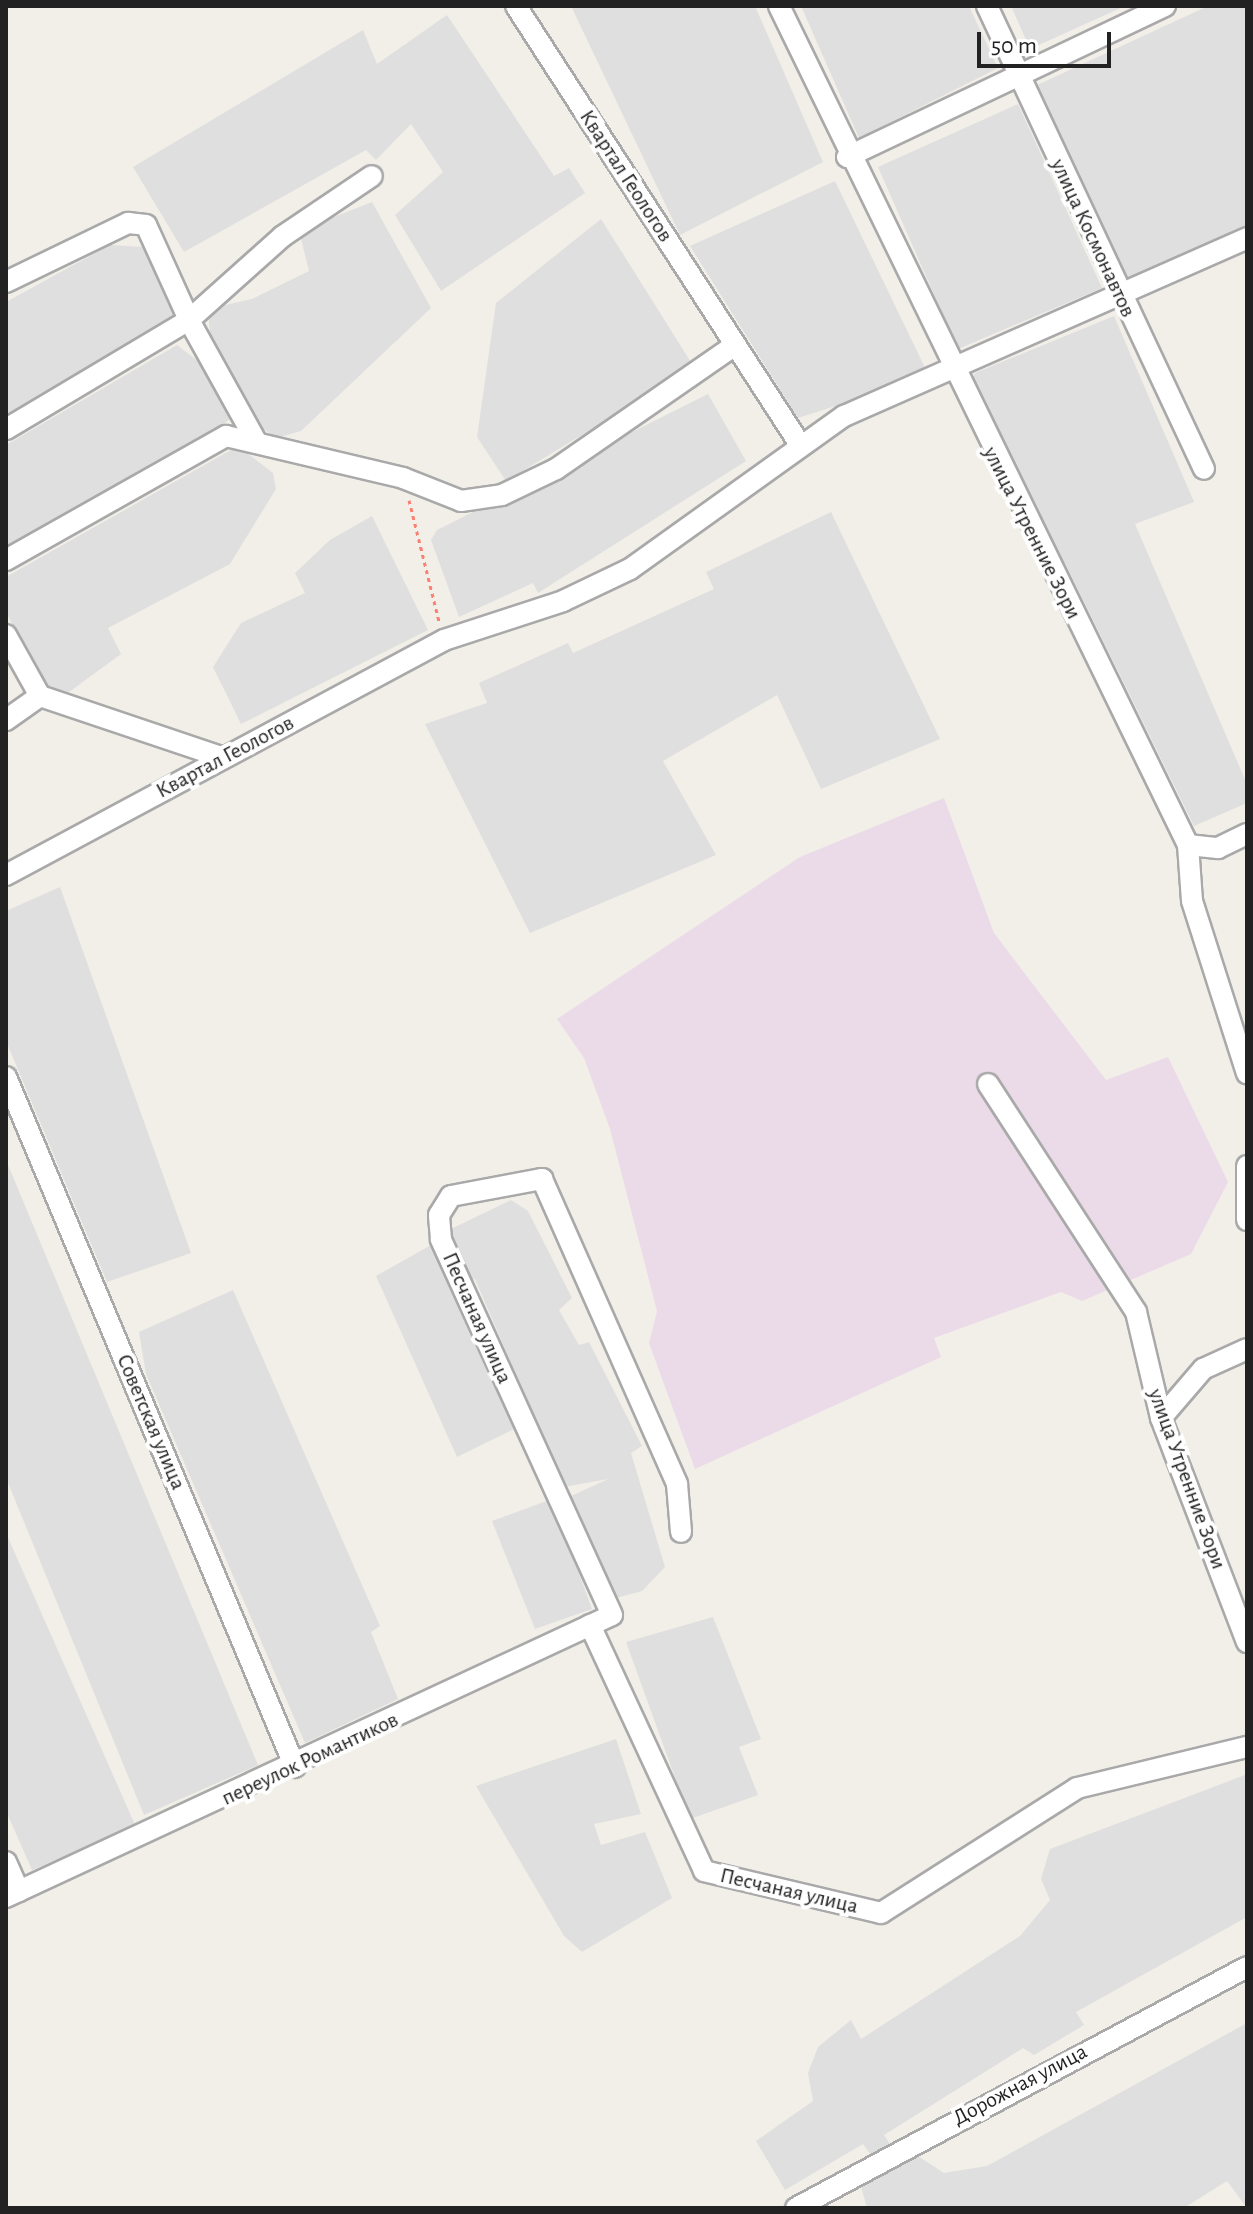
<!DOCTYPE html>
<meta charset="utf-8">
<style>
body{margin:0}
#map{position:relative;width:1253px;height:2214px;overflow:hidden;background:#f2efe9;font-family:"Alegreya Sans",sans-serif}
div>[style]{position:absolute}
.residential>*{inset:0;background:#e0dfdf}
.industrial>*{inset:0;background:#ebdbe8}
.path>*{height:3px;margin-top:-1.5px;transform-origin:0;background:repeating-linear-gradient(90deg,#fa8072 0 4px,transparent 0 8px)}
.roads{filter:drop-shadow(2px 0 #a9a9a9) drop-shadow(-2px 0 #a9a9a9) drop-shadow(0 2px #a9a9a9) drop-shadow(0 -2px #a9a9a9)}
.minor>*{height:20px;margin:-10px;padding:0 10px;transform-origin:10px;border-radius:10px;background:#fff}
span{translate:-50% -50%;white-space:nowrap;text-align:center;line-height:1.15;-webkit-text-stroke:8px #fff;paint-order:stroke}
.street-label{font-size:22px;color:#222}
.frame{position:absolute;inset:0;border:8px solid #222;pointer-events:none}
.scale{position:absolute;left:977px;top:32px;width:134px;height:36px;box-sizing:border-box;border:4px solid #222;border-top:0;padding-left:10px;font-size:24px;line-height:28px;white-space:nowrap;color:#222;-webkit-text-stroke:6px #fff;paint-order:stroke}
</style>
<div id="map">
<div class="residential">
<div style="clip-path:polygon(571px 6px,755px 6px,823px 162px,680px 235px)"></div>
<div style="clip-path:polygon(801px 6px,969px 6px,998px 68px,859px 138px)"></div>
<div style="clip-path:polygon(1011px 6px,1125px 6px,1030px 49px)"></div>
<div style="clip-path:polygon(1208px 6px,1247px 6px,1247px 225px,1128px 281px,1035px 86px)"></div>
<div style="clip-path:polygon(447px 15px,554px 176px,569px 168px,585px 193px,441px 291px,395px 215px,443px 172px,411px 124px,376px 160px,366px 150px,184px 252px,133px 167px,363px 30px,377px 64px)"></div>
<div style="clip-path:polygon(1018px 104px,1102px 288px,958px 349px,878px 167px)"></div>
<div style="clip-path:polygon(835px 181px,929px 376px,798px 418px,690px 246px)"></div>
<div style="clip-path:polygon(372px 202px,431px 308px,301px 431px,276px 438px,258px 425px,210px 334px,208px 309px,252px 299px,309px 271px,299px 231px)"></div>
<div style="clip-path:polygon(601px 219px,694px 367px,506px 481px,477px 437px,496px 303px)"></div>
<div style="clip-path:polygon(110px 245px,144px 247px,177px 317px,6px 417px,6px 302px)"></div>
<div style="clip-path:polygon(1114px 316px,1194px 502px,1135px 524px,1247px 784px,1247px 803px,1194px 826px,1065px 563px,1057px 566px,971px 383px,975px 373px)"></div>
<div style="clip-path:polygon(177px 345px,203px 365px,230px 419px,185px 455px,6px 552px,6px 445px)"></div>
<div style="clip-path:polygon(708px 394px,746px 461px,538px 593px,533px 583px,459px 617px,431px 540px,437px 530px)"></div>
<div style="clip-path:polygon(238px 446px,273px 473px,276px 489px,230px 564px,108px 628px,121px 654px,65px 695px,48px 691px,6px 612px,6px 577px)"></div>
<div style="clip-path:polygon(831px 512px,940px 739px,821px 789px,777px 695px,663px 761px,716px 855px,530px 933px,425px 724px,487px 703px,479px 683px,568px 643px,573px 653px,714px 589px,706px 572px)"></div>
<div style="clip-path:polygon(372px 516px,428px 630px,241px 724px,213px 667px,241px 623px,305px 593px,295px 573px,330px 540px)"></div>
<div style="clip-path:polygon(60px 887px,191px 1253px,107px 1282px,6px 1041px,6px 911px)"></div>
<div style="clip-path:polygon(6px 1160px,258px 1765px,144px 1815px,6px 1478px)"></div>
<div style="clip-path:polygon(511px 1200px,528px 1211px,572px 1298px,559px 1310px,579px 1345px,589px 1342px,642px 1446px,631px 1453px,665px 1567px,642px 1591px,616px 1598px,571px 1496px,608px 1479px,564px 1487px,475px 1279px,469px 1280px,450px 1242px,451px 1229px)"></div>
<div style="clip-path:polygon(431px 1245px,516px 1428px,457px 1457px,376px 1276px)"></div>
<div style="clip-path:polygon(233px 1290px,380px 1626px,371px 1632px,398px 1699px,305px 1743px,146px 1374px,139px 1332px)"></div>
<div style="clip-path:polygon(552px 1499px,592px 1609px,535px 1629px,492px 1521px)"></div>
<div style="clip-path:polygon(6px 1533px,136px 1827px,32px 1870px,6px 1811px)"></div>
<div style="clip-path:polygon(713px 1617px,761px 1739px,739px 1747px,758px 1795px,690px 1819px,626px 1642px)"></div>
<div style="clip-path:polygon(616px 1739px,641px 1814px,594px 1824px,601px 1845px,645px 1832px,672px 1898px,582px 1952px,564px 1936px,476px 1786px)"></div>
<div style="clip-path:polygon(1245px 1775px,1247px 1917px,1076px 2012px,1084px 2025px,1034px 2055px,1023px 2048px,884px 2135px,892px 2147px,871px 2155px,863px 2144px,785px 2190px,756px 2141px,813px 2101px,808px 2073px,818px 2047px,851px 2020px,861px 2039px,1020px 1936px,1050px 1900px,1041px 1879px,1050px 1849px)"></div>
<div style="clip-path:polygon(1247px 2023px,1247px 2208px,1227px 2181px,1184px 2208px,867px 2208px,860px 2183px,918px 2156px,944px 2173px,987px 2166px)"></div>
</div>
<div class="industrial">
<div style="clip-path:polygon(944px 798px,994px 933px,1106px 1080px,1168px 1057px,1228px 1182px,1191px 1254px,1082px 1301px,1061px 1292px,934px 1338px,941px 1357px,695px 1469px,649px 1343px,657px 1311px,610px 1129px,584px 1058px,557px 1019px,800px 857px)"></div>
</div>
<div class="path">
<div style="left:409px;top:500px;width:125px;rotate:76.1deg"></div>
</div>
<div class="roads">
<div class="minor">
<div style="left:516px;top:6px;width:521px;rotate:57.07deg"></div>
<div style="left:779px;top:6px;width:933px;rotate:64.01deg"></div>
<div style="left:1188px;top:845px;width:56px;rotate:85.9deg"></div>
<div style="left:1192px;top:901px;width:181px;rotate:72.3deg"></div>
<div style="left:987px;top:6px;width:511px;rotate:64.89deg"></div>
<div style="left:847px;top:157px;width:352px;rotate:-25.4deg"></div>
<div style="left:6px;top:282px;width:136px;rotate:-25.8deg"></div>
<div style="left:128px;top:223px;width:18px;rotate:6deg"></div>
<div style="left:146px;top:225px;width:104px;rotate:65.6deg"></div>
<div style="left:189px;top:320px;width:213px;rotate:149.2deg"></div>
<div style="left:256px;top:441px;width:138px;rotate:-119deg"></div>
<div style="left:189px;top:320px;width:126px;rotate:-41.8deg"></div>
<div style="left:283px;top:236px;width:107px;rotate:-34deg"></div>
<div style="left:6px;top:560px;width:253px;rotate:-29.4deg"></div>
<div style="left:226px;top:436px;width:182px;rotate:13.3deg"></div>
<div style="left:403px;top:478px;width:62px;rotate:21.6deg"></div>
<div style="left:461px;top:501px;width:41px;rotate:-8.3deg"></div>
<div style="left:502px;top:495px;width:60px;rotate:-25.7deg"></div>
<div style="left:556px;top:469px;width:218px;rotate:-34.7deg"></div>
<div style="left:6px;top:635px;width:70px;rotate:60.9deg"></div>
<div style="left:40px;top:696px;width:194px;rotate:18.6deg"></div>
<div style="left:6px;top:720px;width:42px;rotate:-35.2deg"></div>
<div style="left:1188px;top:845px;width:30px;rotate:6deg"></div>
<div style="left:1218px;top:848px;width:32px;rotate:-26deg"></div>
<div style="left:6px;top:875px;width:497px;rotate:-28.2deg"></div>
<div style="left:444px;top:640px;width:125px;rotate:-18.1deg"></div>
<div style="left:563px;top:601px;width:74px;rotate:-25.5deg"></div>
<div style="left:630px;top:569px;width:263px;rotate:-35.6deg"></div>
<div style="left:844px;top:416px;width:441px;rotate:-23.8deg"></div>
<div style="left:6px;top:1077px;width:748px;rotate:67.27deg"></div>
<div style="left:988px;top:1084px;width:272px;rotate:57deg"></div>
<div style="left:1136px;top:1312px;width:109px;rotate:76.7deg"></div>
<div style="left:1161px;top:1418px;width:240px;rotate:69deg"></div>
<div style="left:1247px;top:1166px;width:54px;rotate:90deg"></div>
<div style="left:1161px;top:1418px;width:65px;rotate:-49.4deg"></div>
<div style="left:1203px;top:1369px;width:48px;rotate:-24.4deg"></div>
<div style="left:590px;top:1625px;width:271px;rotate:65.1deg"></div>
<div style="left:704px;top:1871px;width:182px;rotate:13.3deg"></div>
<div style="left:881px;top:1913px;width:232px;rotate:-32.5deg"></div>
<div style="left:1077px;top:1788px;width:175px;rotate:-13.6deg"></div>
<div style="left:6px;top:1862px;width:32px;rotate:66deg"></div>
<div style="left:6px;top:1897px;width:668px;rotate:-24.95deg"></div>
<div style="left:612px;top:1615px;width:413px;rotate:-114.5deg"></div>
<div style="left:441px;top:1239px;width:24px;rotate:-95deg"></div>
<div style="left:439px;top:1215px;width:22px;rotate:-58deg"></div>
<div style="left:451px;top:1196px;width:93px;rotate:-10.6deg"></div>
<div style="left:542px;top:1179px;width:334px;rotate:66.1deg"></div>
<div style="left:677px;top:1484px;width:48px;rotate:85.2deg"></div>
<div style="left:796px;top:2208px;width:511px;rotate:-28.12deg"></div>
</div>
</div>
<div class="street-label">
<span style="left:626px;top:176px;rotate:57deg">Квартал Геологов</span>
<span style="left:1093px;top:238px;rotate:65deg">улица Космонавтов</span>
<span style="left:1032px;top:533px;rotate:63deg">улица Утренние Зори</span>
<span style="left:225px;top:757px;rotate:-28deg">Квартал Геологов</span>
<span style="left:477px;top:1318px;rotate:66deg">Песчаная улица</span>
<span style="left:151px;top:1422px;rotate:67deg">Советская улица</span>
<span style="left:1187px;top:1479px;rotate:70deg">улица Утренние Зори</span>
<span style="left:310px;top:1759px;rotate:-25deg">переулок Романтиков</span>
<span style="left:789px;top:1891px;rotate:13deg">Песчаная улица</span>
<span style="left:1020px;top:2085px;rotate:-28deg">Дорожная улица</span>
</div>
<div class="frame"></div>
<div class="scale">50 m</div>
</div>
